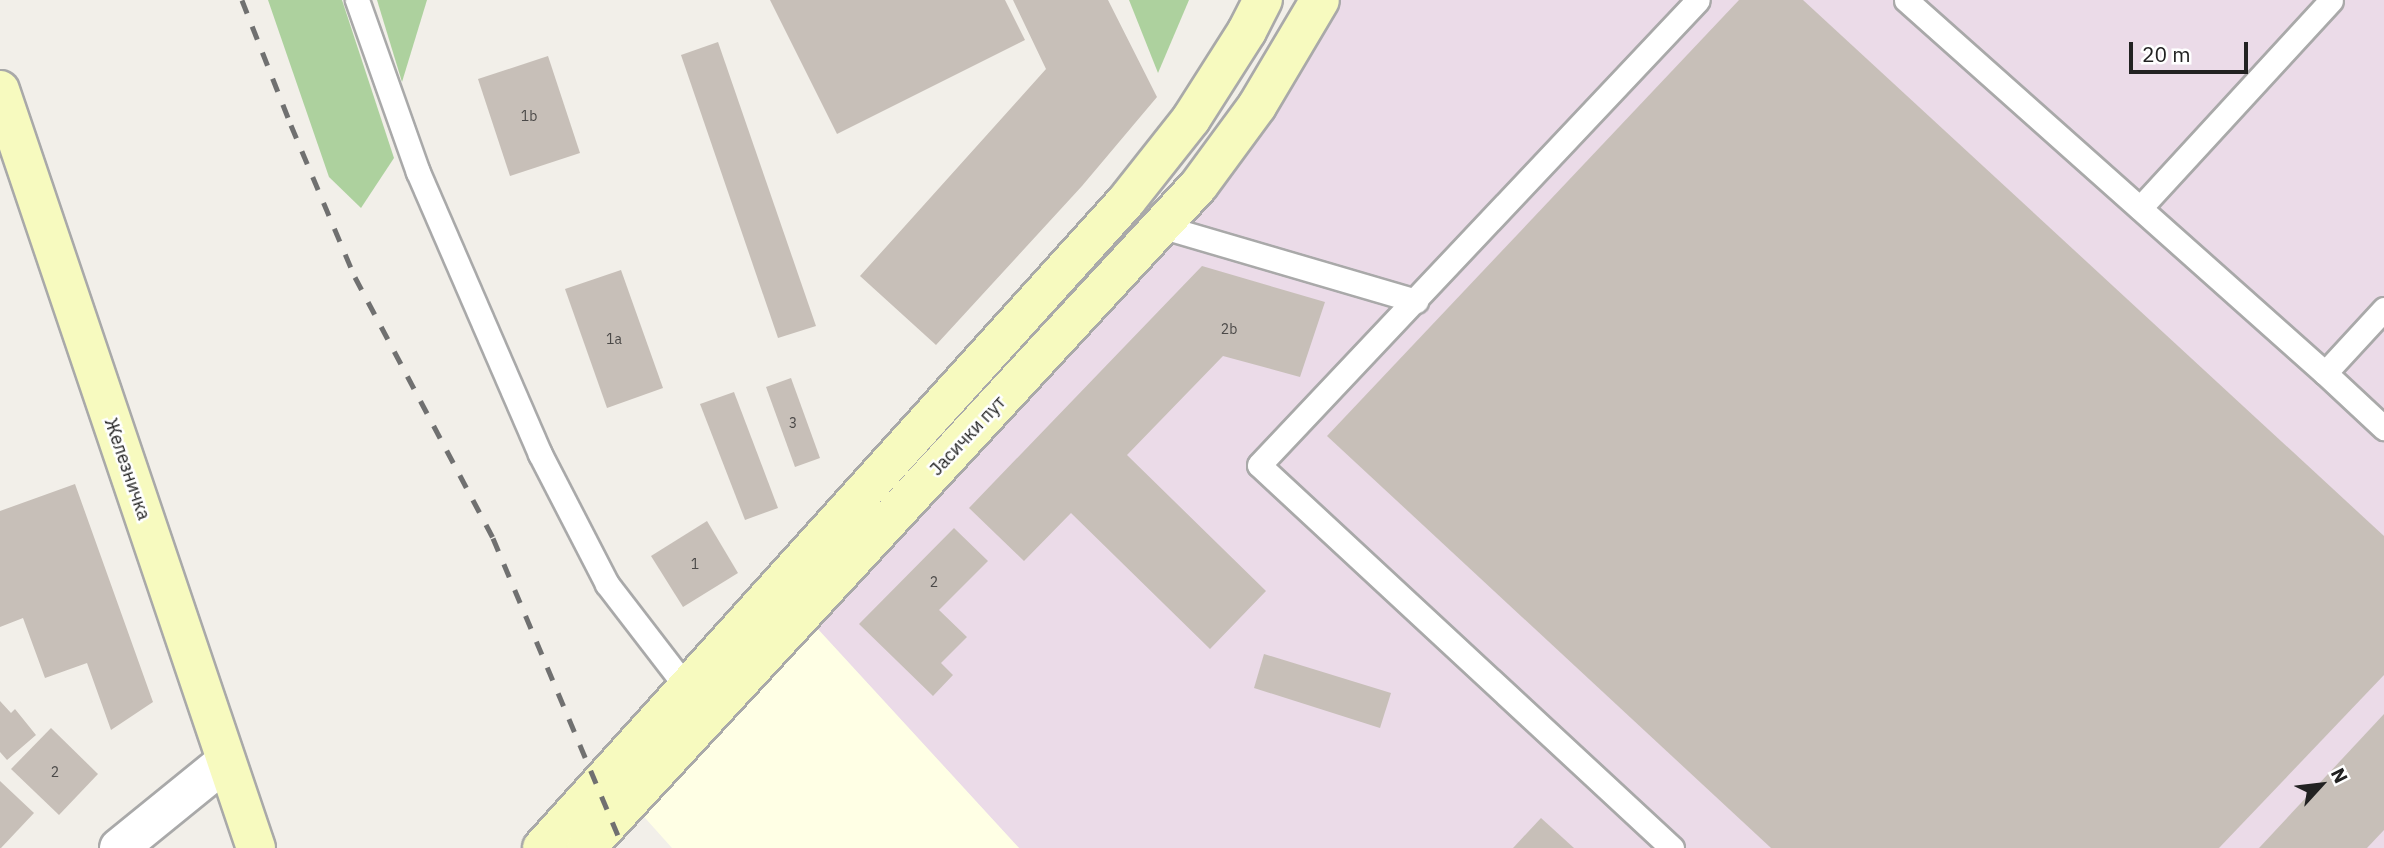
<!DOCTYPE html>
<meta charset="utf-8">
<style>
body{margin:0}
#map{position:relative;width:2384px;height:848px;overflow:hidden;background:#f2efe9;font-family:"IBM Plex Sans",sans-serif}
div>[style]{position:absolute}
.industrial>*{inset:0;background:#ebdbe8}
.education>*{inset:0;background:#ffffe5}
.forest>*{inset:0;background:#add19e}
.building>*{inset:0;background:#c7bfb8}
.roads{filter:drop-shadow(2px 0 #a9a9a9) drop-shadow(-2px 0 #a9a9a9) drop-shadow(0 2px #a9a9a9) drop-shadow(0 -2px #a9a9a9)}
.lane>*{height:23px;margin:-11.5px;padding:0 11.5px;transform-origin:11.5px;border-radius:11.5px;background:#fff}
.street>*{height:38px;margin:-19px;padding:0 19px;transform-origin:19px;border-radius:19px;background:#fff}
.secondary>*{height:38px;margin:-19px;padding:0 19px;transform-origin:19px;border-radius:19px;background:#f7fabf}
.rail>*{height:5px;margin-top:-2.5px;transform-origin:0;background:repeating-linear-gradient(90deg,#707070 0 14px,transparent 0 28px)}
span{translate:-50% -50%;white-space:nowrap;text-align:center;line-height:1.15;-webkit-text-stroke:5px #fff;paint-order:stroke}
.number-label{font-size:14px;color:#4b4948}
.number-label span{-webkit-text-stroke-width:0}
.street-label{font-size:18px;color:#222}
.north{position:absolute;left:2286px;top:750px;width:70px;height:70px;-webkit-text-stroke:5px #fff;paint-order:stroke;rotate:63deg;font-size:19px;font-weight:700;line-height:28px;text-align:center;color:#222}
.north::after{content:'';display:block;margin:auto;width:24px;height:32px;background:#222;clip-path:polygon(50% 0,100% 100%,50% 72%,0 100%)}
.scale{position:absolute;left:2129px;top:42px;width:119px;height:32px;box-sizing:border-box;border:4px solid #222;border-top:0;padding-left:9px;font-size:21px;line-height:24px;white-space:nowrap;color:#222;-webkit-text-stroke:5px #fff;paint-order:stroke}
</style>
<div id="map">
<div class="industrial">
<div style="clip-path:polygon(1300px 0,2384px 0,2384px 848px,1019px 848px,804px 614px,1199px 185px)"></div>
</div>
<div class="education">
<div style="clip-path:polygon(804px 614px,1019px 848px,672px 848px,629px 800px)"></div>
</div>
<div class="forest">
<div style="clip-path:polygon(268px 0,342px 0,394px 158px,361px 208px,329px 177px)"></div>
<div style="clip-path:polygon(377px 0,427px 0,402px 82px)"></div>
<div style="clip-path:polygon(1129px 0,1189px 0,1158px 73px)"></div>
</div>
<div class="building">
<div style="clip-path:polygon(770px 0,1005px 0,1025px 40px,837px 134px)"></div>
<div style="clip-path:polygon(1013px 0,1108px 0,1157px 97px,1082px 186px,936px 345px,860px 276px,1046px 69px)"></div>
<div style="clip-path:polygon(1739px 0,1803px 0,2384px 536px,2384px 675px,2219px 848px,1771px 848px,1327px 436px)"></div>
<div style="clip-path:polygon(718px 42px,816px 326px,778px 338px,681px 55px)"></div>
<div style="clip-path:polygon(548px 56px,580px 153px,510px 176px,478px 79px)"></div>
<div style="clip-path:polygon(1202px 266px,1325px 302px,1300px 377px,1223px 356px,1127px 455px,1266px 591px,1210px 649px,1071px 513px,1024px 561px,969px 508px)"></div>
<div style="clip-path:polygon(621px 270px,663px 388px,607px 408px,565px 289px)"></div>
<div style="clip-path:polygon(791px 378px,820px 458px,795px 467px,766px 387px)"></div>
<div style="clip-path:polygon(734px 392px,778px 508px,745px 520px,700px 404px)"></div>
<div style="clip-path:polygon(75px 484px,153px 702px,111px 730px,87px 663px,45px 678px,23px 618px,0 627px,0 511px)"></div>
<div style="clip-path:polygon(707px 521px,738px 573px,683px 607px,651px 556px)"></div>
<div style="clip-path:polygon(954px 528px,988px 561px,939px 610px,967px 637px,941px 663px,953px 675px,933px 696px,859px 624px)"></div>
<div style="clip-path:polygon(1264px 654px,1391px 693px,1380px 728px,1254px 688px)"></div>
<div style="clip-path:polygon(0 701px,11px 713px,15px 709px,36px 735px,7px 760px,0 752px)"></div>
<div style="clip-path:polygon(2384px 714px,2384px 830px,2367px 848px,2259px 848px)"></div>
<div style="clip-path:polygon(51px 728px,98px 774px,59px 815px,11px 769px)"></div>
<div style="clip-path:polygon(0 781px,34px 813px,1px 848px,0 848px)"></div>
<div style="clip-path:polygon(1541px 818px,1574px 848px,1513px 848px)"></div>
</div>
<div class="roads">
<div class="lane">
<div style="left:357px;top:0;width:182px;rotate:70.5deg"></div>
<div style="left:418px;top:172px;width:307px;rotate:66.6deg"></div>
<div style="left:540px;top:454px;width:146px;rotate:62.7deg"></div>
<div style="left:607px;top:584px;width:131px;rotate:52.4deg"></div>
<div style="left:1906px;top:0;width:561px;rotate:41.68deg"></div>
<div style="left:2140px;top:208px;width:282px;rotate:-47.4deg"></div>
<div style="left:1160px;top:226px;width:267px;rotate:16.3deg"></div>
<div style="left:2384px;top:309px;width:87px;rotate:132.7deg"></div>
<div style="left:2325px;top:373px;width:81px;rotate:43deg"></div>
<div style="left:1672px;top:848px;width:563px;rotate:-137.16deg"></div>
<div style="left:1259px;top:465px;width:639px;rotate:-46.65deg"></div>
</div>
<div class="street">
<div style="left:119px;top:848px;width:136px;rotate:-39.1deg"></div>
</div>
<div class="secondary">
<div style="left:0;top:90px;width:800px;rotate:71.34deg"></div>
<div style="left:542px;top:848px;width:873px;rotate:-47.92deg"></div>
<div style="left:1127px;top:200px;width:103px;rotate:-51.7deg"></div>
<div style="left:1191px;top:119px;width:104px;rotate:-57.5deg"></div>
<div style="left:1247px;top:31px;width:35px;rotate:-63deg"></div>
<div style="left:586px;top:848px;width:903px;rotate:-47.24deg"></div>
<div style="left:1199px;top:185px;width:98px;rotate:-53.7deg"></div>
<div style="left:1257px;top:106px;width:123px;rotate:-59.3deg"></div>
</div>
</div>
<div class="rail">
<div style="left:242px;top:0;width:134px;rotate:68.6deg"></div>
<div style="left:291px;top:125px;width:165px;rotate:67.2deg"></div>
<div style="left:355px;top:277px;width:295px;rotate:62.1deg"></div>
<div style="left:493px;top:538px;width:336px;rotate:67.2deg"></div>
</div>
<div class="number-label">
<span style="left:529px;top:116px">1b</span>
<span style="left:1229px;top:329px">2b</span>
<span style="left:614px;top:339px">1a</span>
<span style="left:793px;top:423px">3</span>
<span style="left:695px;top:564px">1</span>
<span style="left:934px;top:582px">2</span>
<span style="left:55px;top:772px">2</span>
</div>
<div class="street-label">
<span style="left:968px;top:436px;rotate:-47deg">Јасички пут</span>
<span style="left:127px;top:469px;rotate:71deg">Железничка</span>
</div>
<div class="north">N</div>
<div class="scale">20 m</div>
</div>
